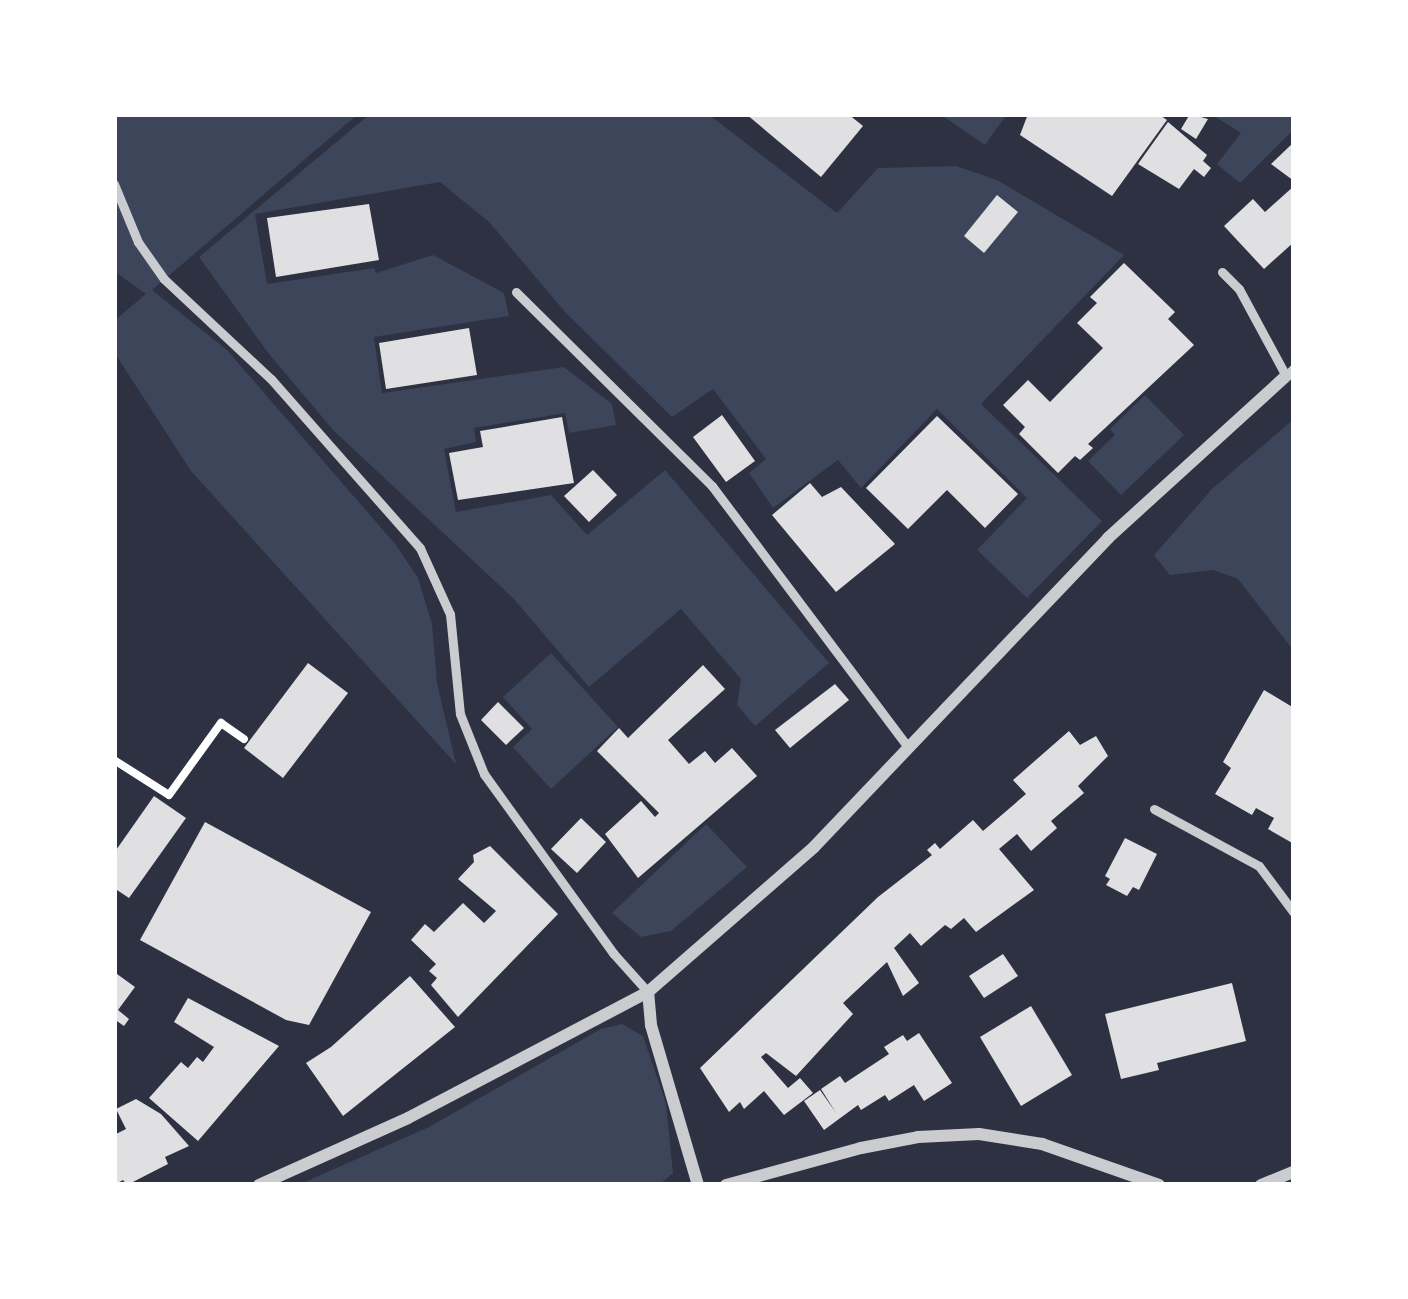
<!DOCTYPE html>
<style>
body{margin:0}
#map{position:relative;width:1408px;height:1299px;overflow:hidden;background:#2d3142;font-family:Figtree,sans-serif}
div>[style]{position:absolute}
.green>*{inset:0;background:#3c4559}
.building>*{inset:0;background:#e0e0e3}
.path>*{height:8px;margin:-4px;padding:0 4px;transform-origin:4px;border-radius:4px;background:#fff}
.service>*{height:9px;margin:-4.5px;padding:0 4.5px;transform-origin:4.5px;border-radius:4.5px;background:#caccd0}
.minor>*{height:12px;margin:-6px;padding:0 6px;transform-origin:6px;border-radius:6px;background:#caccd0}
span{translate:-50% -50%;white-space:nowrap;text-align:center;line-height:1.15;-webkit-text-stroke:9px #fff;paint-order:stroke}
.frame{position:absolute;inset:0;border:117px solid #fff;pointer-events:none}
</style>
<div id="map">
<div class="green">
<div style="clip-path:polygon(114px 114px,358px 114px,152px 290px,227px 350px,396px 545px,418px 578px,432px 624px,437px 683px,456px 764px,191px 471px,114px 352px,114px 321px,146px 294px,114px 271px)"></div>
<div style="clip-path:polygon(370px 114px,708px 114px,837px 213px,878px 168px,956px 166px,997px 180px,1124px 255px,981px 404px,1102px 521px,1027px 598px,977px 550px,1027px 498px,937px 409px,861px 488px,838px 460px,773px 508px,749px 473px,766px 459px,713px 389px,672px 417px,566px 313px,489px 222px,440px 182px,255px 214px,267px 284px,374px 268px,376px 273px,433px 255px,504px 293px,509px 316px,374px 337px,382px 393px,564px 367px,612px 404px,616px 425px,569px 433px,565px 413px,474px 428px,476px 442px,444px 449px,456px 512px,551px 495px,587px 535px,665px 470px,829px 663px,755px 726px,737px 705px,741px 679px,681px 609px,589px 687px,513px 598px,334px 431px,269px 354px,199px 257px)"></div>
<div style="clip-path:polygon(940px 114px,1007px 114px,985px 145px)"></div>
<div style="clip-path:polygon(1211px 114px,1294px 114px,1294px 129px,1240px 183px,1217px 164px,1241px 133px)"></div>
<div style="clip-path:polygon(1145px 395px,1184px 435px,1121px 495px,1088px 461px,1115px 435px,1110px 429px)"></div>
<div style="clip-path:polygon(1294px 419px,1294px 651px,1238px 579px,1213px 570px,1170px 575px,1154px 555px,1213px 488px)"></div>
<div style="clip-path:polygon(551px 653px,618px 727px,551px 789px,513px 747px,532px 729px,503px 697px)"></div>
<div style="clip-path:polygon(706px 824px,747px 867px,671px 931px,641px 937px,612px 913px)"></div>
<div style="clip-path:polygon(622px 1024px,643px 1036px,666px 1104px,673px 1173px,660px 1184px,298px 1185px,429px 1127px,601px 1029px)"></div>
</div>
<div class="building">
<div style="clip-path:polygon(746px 114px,848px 114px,863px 126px,821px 177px)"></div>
<div style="clip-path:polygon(1028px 114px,1158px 114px,1167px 120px,1112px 196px,1020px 135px)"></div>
<div style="clip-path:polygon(1190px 114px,1208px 119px,1196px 139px,1181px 129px)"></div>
<div style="clip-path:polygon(1168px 122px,1207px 155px,1203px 161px,1211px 168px,1204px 177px,1194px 169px,1179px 189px,1138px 164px)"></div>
<div style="clip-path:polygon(1294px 142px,1294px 181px,1271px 164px)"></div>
<div style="clip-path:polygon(1294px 186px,1294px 242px,1264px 269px,1224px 226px,1253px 199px,1265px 212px)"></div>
<div style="clip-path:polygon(997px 195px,1018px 212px,984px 253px,964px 236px)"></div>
<div style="clip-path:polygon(369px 204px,379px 260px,276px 277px,267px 218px)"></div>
<div style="clip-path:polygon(1124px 263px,1175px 312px,1168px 319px,1194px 345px,1088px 444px,1093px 448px,1080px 460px,1075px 456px,1058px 473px,1019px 434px,1025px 427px,1003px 405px,1028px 380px,1050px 402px,1103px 348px,1077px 323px,1097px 303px,1090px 297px)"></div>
<div style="clip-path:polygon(469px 328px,477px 375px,386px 389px,379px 343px)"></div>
<div style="clip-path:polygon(722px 415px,755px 461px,726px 482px,693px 437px)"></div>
<div style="clip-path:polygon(937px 416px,1018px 494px,985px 528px,947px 490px,908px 529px,866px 488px)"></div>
<div style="clip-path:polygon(562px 417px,574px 483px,458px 500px,449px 453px,483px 447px,480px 431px)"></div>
<div style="clip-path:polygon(593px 470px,617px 495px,589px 522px,564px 496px)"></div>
<div style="clip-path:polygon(810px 483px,822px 497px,841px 487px,895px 544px,836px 592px,772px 515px)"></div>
<div style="clip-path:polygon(308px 663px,348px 693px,283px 778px,244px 748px)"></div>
<div style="clip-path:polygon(703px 665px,725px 689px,668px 740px,689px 764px,705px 751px,715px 763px,732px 748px,757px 776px,638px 878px,605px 834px,641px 801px,655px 817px,659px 813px,597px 751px,619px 728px,628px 738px)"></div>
<div style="clip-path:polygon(835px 684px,849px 700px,790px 748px,775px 730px)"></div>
<div style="clip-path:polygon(1264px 690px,1294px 708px,1294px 844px,1268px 829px,1274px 818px,1256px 808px,1252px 815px,1215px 794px,1231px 768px,1223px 762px)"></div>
<div style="clip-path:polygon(498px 702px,524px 728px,506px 745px,481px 720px)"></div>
<div style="clip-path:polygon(1069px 731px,1080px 745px,1096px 736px,1108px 756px,1078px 786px,1084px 793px,1051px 821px,1057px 828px,1031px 851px,1017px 834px,999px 849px,1034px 890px,976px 932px,964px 918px,951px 929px,945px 925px,921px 946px,910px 933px,894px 948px,919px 983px,903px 996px,887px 962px,843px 1003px,853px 1014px,796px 1076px,766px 1053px,761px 1057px,788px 1088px,800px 1078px,813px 1093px,784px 1115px,764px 1091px,744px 1109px,740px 1102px,729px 1112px,700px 1068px,878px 897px,932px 855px,927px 850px,935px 843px,940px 849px,973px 820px,983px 831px,1026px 794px,1013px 780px)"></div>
<div style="clip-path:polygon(154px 796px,186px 818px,129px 898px,114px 888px,114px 853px)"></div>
<div style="clip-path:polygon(581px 818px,606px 842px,577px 873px,551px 849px)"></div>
<div style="clip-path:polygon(205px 822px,371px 912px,309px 1025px,286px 1020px,140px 940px)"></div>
<div style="clip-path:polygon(1125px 838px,1157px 854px,1139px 890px,1133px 887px,1127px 896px,1106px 885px,1110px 879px,1105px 876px)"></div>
<div style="clip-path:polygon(490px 846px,558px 914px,458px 1017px,431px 985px,437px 978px,429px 971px,436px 964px,411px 940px,425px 924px,434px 932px,463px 903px,484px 923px,496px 911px,458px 879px,474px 862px,473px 855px)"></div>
<div style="clip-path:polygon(1003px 954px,1018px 976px,984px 998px,969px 976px)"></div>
<div style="clip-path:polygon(117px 974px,135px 987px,118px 1010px,129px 1019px,124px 1026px,114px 1019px)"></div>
<div style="clip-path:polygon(410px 976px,455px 1027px,343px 1116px,306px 1063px,331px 1047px)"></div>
<div style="clip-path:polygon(1232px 983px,1246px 1041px,1157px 1063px,1159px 1070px,1121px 1079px,1105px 1014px)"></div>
<div style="clip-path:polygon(188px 998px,279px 1046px,198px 1141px,149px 1098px,181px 1062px,188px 1068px,197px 1057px,203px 1062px,214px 1047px,174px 1022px)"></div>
<div style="clip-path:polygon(1031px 1006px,1072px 1075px,1021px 1106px,980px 1037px)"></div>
<div style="clip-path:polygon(919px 1033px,952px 1083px,924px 1101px,914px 1085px,889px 1101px,885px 1095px,861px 1110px,858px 1105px,824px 1130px,804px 1101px,820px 1090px,836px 1113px,821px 1089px,840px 1076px,845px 1083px,889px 1054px,884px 1047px,903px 1035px,907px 1041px)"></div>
<div style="clip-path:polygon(136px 1099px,161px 1114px,189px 1146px,165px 1157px,168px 1164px,127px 1185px,123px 1180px,114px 1185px,114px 1135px,126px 1129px,116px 1109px)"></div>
</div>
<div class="path">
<div style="left:114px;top:760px;width:65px;rotate:32.5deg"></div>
<div style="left:169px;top:795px;width:89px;rotate:-54.2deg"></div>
<div style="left:221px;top:723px;width:28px;rotate:35deg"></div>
</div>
<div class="service">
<div style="left:114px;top:184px;width:63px;rotate:67.5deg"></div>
<div style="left:138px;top:242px;width:45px;rotate:54.9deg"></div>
<div style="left:164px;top:279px;width:146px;rotate:43.1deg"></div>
<div style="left:271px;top:379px;width:225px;rotate:48.6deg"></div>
<div style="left:420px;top:548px;width:72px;rotate:65.6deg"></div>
<div style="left:450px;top:614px;width:100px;rotate:84.3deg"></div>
<div style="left:460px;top:714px;width:65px;rotate:68.2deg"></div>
<div style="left:484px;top:774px;width:221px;rotate:54.2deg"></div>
<div style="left:613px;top:953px;width:52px;rotate:48.1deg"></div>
<div style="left:1222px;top:272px;width:24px;rotate:45deg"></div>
<div style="left:1239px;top:289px;width:99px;rotate:61.6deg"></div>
<div style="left:1286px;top:376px;width:11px;rotate:-45deg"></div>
<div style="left:516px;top:292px;width:276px;rotate:44.7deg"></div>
<div style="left:712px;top:486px;width:326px;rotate:53.1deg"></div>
<div style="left:1154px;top:809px;width:119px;rotate:28.5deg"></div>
<div style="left:1259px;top:866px;width:59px;rotate:53.3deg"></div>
</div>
<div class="minor">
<div style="left:259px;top:1185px;width:163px;rotate:-24.2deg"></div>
<div style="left:408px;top:1118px;width:271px;rotate:-27.7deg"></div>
<div style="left:698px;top:1185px;width:167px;rotate:-106.4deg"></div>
<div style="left:651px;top:1025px;width:33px;rotate:-95deg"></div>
<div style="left:648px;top:992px;width:220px;rotate:-41.1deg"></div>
<div style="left:814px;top:847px;width:427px;rotate:-46.4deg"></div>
<div style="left:1108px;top:538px;width:241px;rotate:-42.3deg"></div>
<div style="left:726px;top:1185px;width:140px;rotate:-15.3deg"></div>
<div style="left:861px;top:1148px;width:58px;rotate:-10.9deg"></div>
<div style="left:918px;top:1137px;width:61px;rotate:-2.8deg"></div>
<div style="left:979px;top:1134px;width:64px;rotate:9deg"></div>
<div style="left:1042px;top:1144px;width:124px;rotate:19.3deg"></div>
<div style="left:1261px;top:1185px;width:35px;rotate:-22deg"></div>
</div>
<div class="frame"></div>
</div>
